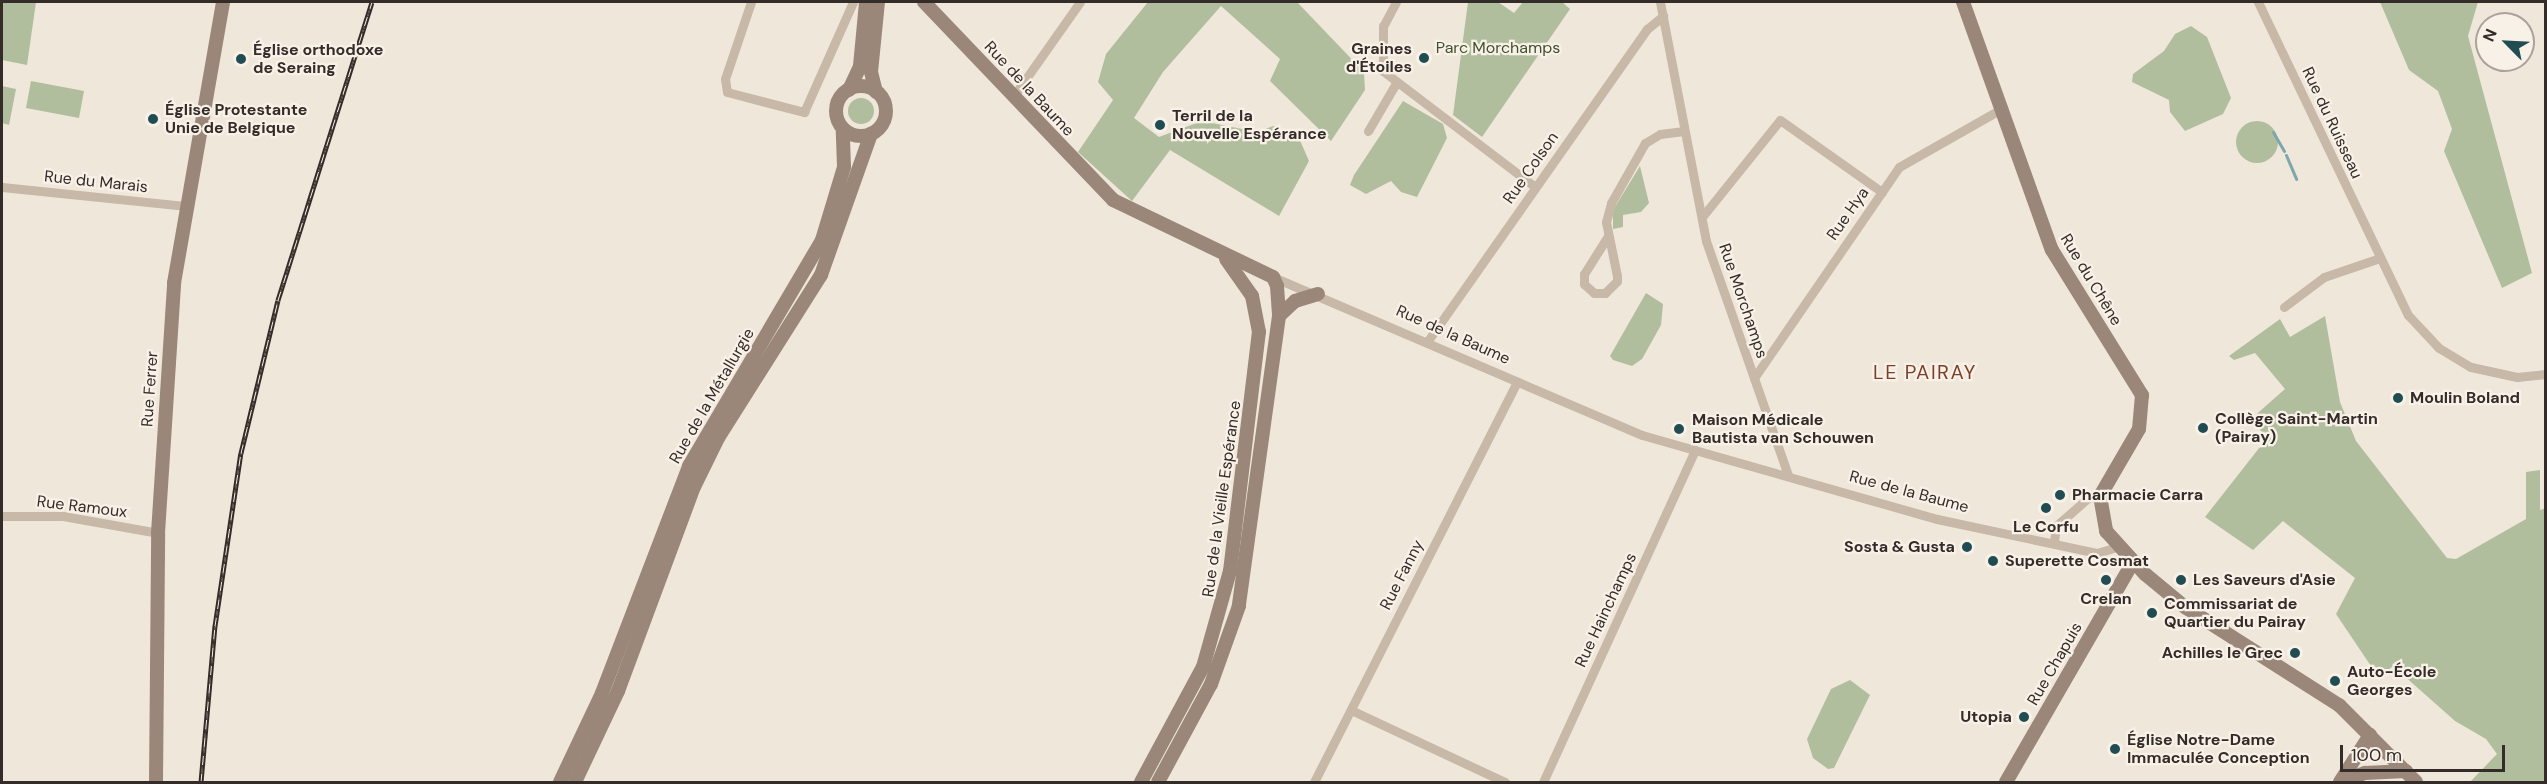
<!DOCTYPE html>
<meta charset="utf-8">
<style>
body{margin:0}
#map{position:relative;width:2547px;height:784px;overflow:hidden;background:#f0e7db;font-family:"DM Sans",sans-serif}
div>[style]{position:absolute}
.green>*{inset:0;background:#b1be9d}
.round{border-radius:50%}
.stream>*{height:3px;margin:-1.5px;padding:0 1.5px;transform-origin:1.5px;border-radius:1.5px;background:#7ca7ab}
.street>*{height:9px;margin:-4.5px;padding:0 4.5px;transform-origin:4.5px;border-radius:4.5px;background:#c7b8a8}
.secondary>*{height:14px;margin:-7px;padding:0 7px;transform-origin:7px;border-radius:7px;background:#9a877a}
.secondary>.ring{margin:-7px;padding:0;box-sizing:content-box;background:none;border:14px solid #9a877a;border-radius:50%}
.rail>*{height:5px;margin-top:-2.5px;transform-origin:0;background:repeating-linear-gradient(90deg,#f8f1e7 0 9px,#342c28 0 18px);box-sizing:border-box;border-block:2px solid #342c28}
.dots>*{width:16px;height:16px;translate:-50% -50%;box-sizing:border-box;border:3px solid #f8f1e7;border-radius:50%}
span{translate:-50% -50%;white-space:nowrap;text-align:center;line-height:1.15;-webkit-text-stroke:4.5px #f8f1e7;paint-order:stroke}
.park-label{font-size:16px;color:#42512d}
.poi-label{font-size:16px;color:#342c28;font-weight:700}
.right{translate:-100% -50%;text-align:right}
.left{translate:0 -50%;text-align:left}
.street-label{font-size:16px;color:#342c28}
.quarter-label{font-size:20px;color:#7d3f27;letter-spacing:1.5px}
.frame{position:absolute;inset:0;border:3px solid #342c28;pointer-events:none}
.north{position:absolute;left:2475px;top:12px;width:60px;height:60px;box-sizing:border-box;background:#f8f1e7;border:2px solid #aaa29b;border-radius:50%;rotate:294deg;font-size:16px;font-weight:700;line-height:24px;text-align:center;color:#342c28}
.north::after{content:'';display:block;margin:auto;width:21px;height:27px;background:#214d52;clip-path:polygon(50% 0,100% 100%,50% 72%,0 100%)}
.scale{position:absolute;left:2340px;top:745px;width:165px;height:27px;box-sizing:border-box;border:3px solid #342c28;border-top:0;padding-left:8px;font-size:18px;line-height:21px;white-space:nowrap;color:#342c28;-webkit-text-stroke:4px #f8f1e7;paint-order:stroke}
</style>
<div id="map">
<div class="green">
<div style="clip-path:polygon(2px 2px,36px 2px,27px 65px,2px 60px)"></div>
<div style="clip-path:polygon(1148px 2px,1297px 2px,1364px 72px,1365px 90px,1331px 141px,1270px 81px,1280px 59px,1221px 6px,1163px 72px,1134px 118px,1159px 137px,1202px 121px,1257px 132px,1273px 126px,1298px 136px,1309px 161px,1279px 216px,1170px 150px,1132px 201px,1078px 152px,1113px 100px,1098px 82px,1106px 54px)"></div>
<div style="clip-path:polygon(1468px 2px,1498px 2px,1514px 13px,1523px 2px,1562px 2px,1570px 9px,1482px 137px,1453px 115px)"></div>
<div style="clip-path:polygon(2380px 2px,2478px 2px,2468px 36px,2532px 273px,2502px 288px,2444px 151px,2452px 129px,2438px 91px,2409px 70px)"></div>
<div style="clip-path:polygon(2191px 26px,2207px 37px,2231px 98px,2223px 114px,2185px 131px,2170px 112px,2169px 100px,2132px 82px,2133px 74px,2164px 51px,2175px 34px)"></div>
<div style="clip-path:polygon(31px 81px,84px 91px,79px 118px,26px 108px)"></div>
<div style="clip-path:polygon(2px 86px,16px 89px,9px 125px,2px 123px)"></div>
<div class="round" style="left:848px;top:98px;width:26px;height:26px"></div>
<div style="clip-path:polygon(1403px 101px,1443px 124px,1447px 138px,1417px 197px,1401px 192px,1391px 181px,1366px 194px,1350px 185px,1354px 175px)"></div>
<div class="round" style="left:2236px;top:121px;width:42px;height:42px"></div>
<div style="clip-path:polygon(1640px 166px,1649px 203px,1641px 212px,1623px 215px,1623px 227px,1613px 229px,1613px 210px)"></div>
<div style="clip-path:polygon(1646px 293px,1663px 304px,1661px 325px,1642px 359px,1632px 366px,1613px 360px,1610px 356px)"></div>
<div style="clip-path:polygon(2325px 316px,2340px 402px,2356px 441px,2447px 558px,2456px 559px,2526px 519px,2526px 472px,2540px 470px,2540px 510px,2546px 508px,2545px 782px,2470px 782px,2497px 754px,2486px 739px,2455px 721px,2393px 666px,2379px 678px,2336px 614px,2355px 578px,2283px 521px,2253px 550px,2205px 517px,2267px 438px,2251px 419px,2285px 389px,2255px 353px,2234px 360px,2229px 356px,2280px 319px,2290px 337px)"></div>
<div style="clip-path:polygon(1850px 680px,1870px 695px,1834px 768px,1828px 769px,1813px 758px,1807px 739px,1831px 689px)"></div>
</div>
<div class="stream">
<div style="left:2273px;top:132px;width:22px;rotate:60deg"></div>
<div style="left:2286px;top:155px;width:26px;rotate:67deg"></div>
</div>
<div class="street">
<div style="left:751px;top:2px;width:81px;rotate:108.7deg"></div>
<div style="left:725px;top:79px;width:13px;rotate:81deg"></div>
<div style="left:727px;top:92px;width:80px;rotate:14.6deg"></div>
<div style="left:804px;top:112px;width:120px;rotate:-66deg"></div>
<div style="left:1396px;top:2px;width:27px;rotate:118deg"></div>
<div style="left:1383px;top:26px;width:45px;rotate:90deg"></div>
<div style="left:1383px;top:71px;width:191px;rotate:37.3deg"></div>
<div style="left:1660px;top:2px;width:243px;rotate:79.1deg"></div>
<div style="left:1706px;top:241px;width:248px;rotate:70.7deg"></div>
<div style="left:2258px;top:2px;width:347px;rotate:64.4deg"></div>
<div style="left:2408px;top:315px;width:45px;rotate:46.8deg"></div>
<div style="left:2439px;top:348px;width:37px;rotate:31deg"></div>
<div style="left:2471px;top:367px;width:47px;rotate:12.3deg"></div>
<div style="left:2517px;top:377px;width:29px;rotate:-6deg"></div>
<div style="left:1013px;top:97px;width:116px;rotate:-54.8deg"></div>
<div style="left:1368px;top:131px;width:56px;rotate:-59.7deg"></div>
<div style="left:2px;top:187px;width:186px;rotate:5.9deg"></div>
<div style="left:1702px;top:217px;width:124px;rotate:-51.2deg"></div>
<div style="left:1780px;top:120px;width:125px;rotate:35.2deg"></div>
<div style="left:1608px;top:236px;width:45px;rotate:122.3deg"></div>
<div style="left:1584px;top:274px;width:10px;rotate:90deg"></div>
<div style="left:1584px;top:284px;width:13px;rotate:42deg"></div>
<div style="left:1594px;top:293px;width:11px"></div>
<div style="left:1605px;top:293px;width:17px;rotate:-45deg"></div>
<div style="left:1617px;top:281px;width:5px;rotate:-90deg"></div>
<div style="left:1617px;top:276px;width:55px;rotate:-101.5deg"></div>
<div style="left:1606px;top:222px;width:20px;rotate:-75deg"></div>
<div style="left:1611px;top:203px;width:69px;rotate:-60.5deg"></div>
<div style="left:1645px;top:143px;width:17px;rotate:-31deg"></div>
<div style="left:1660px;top:134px;width:24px;rotate:-7deg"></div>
<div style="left:1273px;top:277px;width:401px;rotate:23.2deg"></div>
<div style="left:1642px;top:435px;width:307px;rotate:15.9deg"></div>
<div style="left:1937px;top:519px;width:164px;rotate:12deg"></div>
<div style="left:2097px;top:553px;width:24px;rotate:-17deg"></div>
<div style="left:2284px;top:307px;width:50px;rotate:-36.9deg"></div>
<div style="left:2324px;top:277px;width:59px;rotate:-18.7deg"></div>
<div style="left:1427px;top:342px;width:383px;rotate:-54.9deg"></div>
<div style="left:1647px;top:29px;width:21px;rotate:-39deg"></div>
<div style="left:1754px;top:378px;width:256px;rotate:-55.5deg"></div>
<div style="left:1899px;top:167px;width:120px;rotate:-29.6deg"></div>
<div style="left:2px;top:516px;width:61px"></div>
<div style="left:63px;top:516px;width:97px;rotate:10.1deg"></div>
<div style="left:2054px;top:542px;width:16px;rotate:-83deg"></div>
<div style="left:2056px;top:526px;width:43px;rotate:-41.2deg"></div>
<div style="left:2088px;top:498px;width:12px;rotate:-9deg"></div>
<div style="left:1351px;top:710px;width:170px;rotate:25.1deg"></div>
<div style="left:1314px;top:782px;width:449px;rotate:-63.1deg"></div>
<div style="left:1543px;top:782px;width:365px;rotate:-65.4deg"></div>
</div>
<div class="secondary">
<div style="left:924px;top:2px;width:274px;rotate:46.3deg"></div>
<div style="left:1113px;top:200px;width:178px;rotate:25.7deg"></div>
<div style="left:1273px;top:277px;width:10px;rotate:66deg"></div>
<div style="left:1277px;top:286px;width:30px;rotate:86deg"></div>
<div style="left:1279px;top:316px;width:293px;rotate:97.9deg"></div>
<div style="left:1239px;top:606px;width:83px;rotate:109.7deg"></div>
<div style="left:1211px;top:684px;width:111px;rotate:118.4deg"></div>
<div style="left:1963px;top:2px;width:263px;rotate:70.3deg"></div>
<div style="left:2052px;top:250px;width:171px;rotate:58.2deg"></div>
<div style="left:2142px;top:395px;width:34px;rotate:95deg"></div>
<div style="left:2139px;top:429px;width:78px;rotate:120.2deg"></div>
<div style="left:2100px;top:496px;width:36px;rotate:80deg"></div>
<div style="left:2106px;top:531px;width:58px;rotate:47.8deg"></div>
<div style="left:2145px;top:574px;width:52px;rotate:39.5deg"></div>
<div style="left:2185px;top:607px;width:183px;rotate:32.5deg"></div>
<div style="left:2339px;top:705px;width:109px;rotate:45deg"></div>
<div class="ring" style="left:836px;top:86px;width:36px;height:36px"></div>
<div style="left:849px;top:90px;width:26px;rotate:-65deg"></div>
<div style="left:860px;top:66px;width:64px;rotate:-84.6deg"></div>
<div style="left:876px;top:92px;width:21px;rotate:-104deg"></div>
<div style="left:871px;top:72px;width:70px;rotate:-84.3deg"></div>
<div style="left:1279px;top:316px;width:22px;rotate:-43deg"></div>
<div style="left:1295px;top:301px;width:24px;rotate:-17deg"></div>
<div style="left:156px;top:782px;width:249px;rotate:-89.5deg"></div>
<div style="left:158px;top:533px;width:251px;rotate:-86.3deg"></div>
<div style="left:174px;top:283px;width:285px;rotate:-80.1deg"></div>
<div style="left:560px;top:782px;width:98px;rotate:-64.7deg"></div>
<div style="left:602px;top:693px;width:243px;rotate:-69deg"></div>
<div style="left:689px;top:466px;width:262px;rotate:-59.5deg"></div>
<div style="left:822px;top:240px;width:76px;rotate:-73.2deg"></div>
<div style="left:844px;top:167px;width:38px;rotate:-92deg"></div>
<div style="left:575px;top:782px;width:101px;rotate:-64.7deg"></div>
<div style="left:618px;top:691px;width:218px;rotate:-69.6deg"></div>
<div style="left:694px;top:487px;width:55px;rotate:-63.9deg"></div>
<div style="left:718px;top:438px;width:193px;rotate:-57.7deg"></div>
<div style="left:821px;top:275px;width:150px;rotate:-70.5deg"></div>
<div style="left:1141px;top:782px;width:131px;rotate:-61.7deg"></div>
<div style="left:1203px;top:667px;width:100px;rotate:-74.3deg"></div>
<div style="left:1230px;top:571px;width:241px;rotate:-83.1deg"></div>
<div style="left:1259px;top:332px;width:37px;rotate:-101deg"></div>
<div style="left:1252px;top:296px;width:45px;rotate:-125.1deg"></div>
<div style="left:2006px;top:782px;width:254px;rotate:-60deg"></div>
<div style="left:2340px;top:782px;width:56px;rotate:-57.4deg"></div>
<div style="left:2341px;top:782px;width:26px;rotate:-21deg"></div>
<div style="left:2365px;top:773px;width:41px;rotate:-2.8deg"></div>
</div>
<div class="rail">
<div style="left:201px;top:782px;width:157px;rotate:-84.9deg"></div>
<div style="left:215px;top:626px;width:175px;rotate:-81.5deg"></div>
<div style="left:241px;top:453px;width:157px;rotate:-76.4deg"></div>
<div style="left:278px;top:300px;width:312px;rotate:-72.5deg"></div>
</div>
<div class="dots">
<div style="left:1424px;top:58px;background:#214d52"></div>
<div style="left:241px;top:59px;background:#214d52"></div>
<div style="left:153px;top:119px;background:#214d52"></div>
<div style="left:1160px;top:125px;background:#214d52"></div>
<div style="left:2398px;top:398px;background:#214d52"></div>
<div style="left:2203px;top:428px;background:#214d52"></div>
<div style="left:1679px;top:429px;background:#214d52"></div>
<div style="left:2060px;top:495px;background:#214d52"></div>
<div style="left:2046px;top:508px;background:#214d52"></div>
<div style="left:1967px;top:547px;background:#214d52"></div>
<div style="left:1993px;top:561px;background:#214d52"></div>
<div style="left:2106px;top:580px;background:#214d52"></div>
<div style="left:2181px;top:580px;background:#214d52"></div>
<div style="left:2152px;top:613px;background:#214d52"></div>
<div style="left:2295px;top:653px;background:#214d52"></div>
<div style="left:2335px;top:681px;background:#214d52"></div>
<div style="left:2024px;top:717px;background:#214d52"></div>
<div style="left:2115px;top:749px;background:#214d52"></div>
</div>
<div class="park-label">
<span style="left:1498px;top:48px">Parc Morchamps</span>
</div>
<div class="poi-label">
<span class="right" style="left:1412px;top:58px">Graines<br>d'Étoiles</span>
<span class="left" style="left:253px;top:59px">Église orthodoxe<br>de Seraing</span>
<span class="left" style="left:165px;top:119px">Église Protestante<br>Unie de Belgique</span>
<span class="left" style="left:1172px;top:125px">Terril de la<br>Nouvelle Espérance</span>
<span class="left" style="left:2410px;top:398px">Moulin Boland</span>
<span class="left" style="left:2215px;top:428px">Collège Saint-Martin<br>(Pairay)</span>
<span class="left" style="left:1692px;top:429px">Maison Médicale<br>Bautista van Schouwen</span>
<span class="left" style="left:2072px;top:495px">Pharmacie Carra</span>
<span style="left:2046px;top:527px">Le Corfu</span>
<span class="right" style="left:1955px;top:547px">Sosta &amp; Gusta</span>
<span class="left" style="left:2005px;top:561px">Superette Cosmat</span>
<span class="left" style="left:2193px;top:580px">Les Saveurs d'Asie</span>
<span style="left:2106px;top:599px">Crelan</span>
<span class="left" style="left:2164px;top:613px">Commissariat de<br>Quartier du Pairay</span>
<span class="right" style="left:2283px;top:653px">Achilles le Grec</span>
<span class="left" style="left:2347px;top:681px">Auto-École<br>Georges</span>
<span class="right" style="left:2012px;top:717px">Utopia</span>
<span class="left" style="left:2127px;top:749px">Église Notre-Dame<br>Immaculée Conception</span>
</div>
<div class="street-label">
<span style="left:1029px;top:89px;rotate:47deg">Rue de la Baume</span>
<span style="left:2332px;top:123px;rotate:65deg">Rue du Ruisseau</span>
<span style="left:1531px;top:168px;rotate:-55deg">Rue Colson</span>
<span style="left:96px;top:182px;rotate:6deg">Rue du Marais</span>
<span style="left:1848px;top:214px;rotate:-55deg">Rue Hya</span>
<span style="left:2091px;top:280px;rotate:59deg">Rue du Chêne</span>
<span style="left:1743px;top:301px;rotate:71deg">Rue Morchamps</span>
<span style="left:1453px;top:335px;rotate:24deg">Rue de la Baume</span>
<span style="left:150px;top:389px;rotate:-86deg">Rue Ferrer</span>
<span style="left:712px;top:396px;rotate:-60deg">Rue de la Métallurgie</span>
<span style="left:1909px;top:492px;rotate:15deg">Rue de la Baume</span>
<span style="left:1222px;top:499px;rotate:-82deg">Rue de la Vieille Espérance</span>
<span style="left:82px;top:507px;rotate:7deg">Rue Ramoux</span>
<span style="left:1402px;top:575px;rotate:-63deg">Rue Fanny</span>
<span style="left:1606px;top:610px;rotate:-65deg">Rue Hainchamps</span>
<span style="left:2055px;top:664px;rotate:-60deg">Rue Chapuis</span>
</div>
<div class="quarter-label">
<span style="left:1925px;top:372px">LE PAIRAY</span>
</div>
<div class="frame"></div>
<div class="north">N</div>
<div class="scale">100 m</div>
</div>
